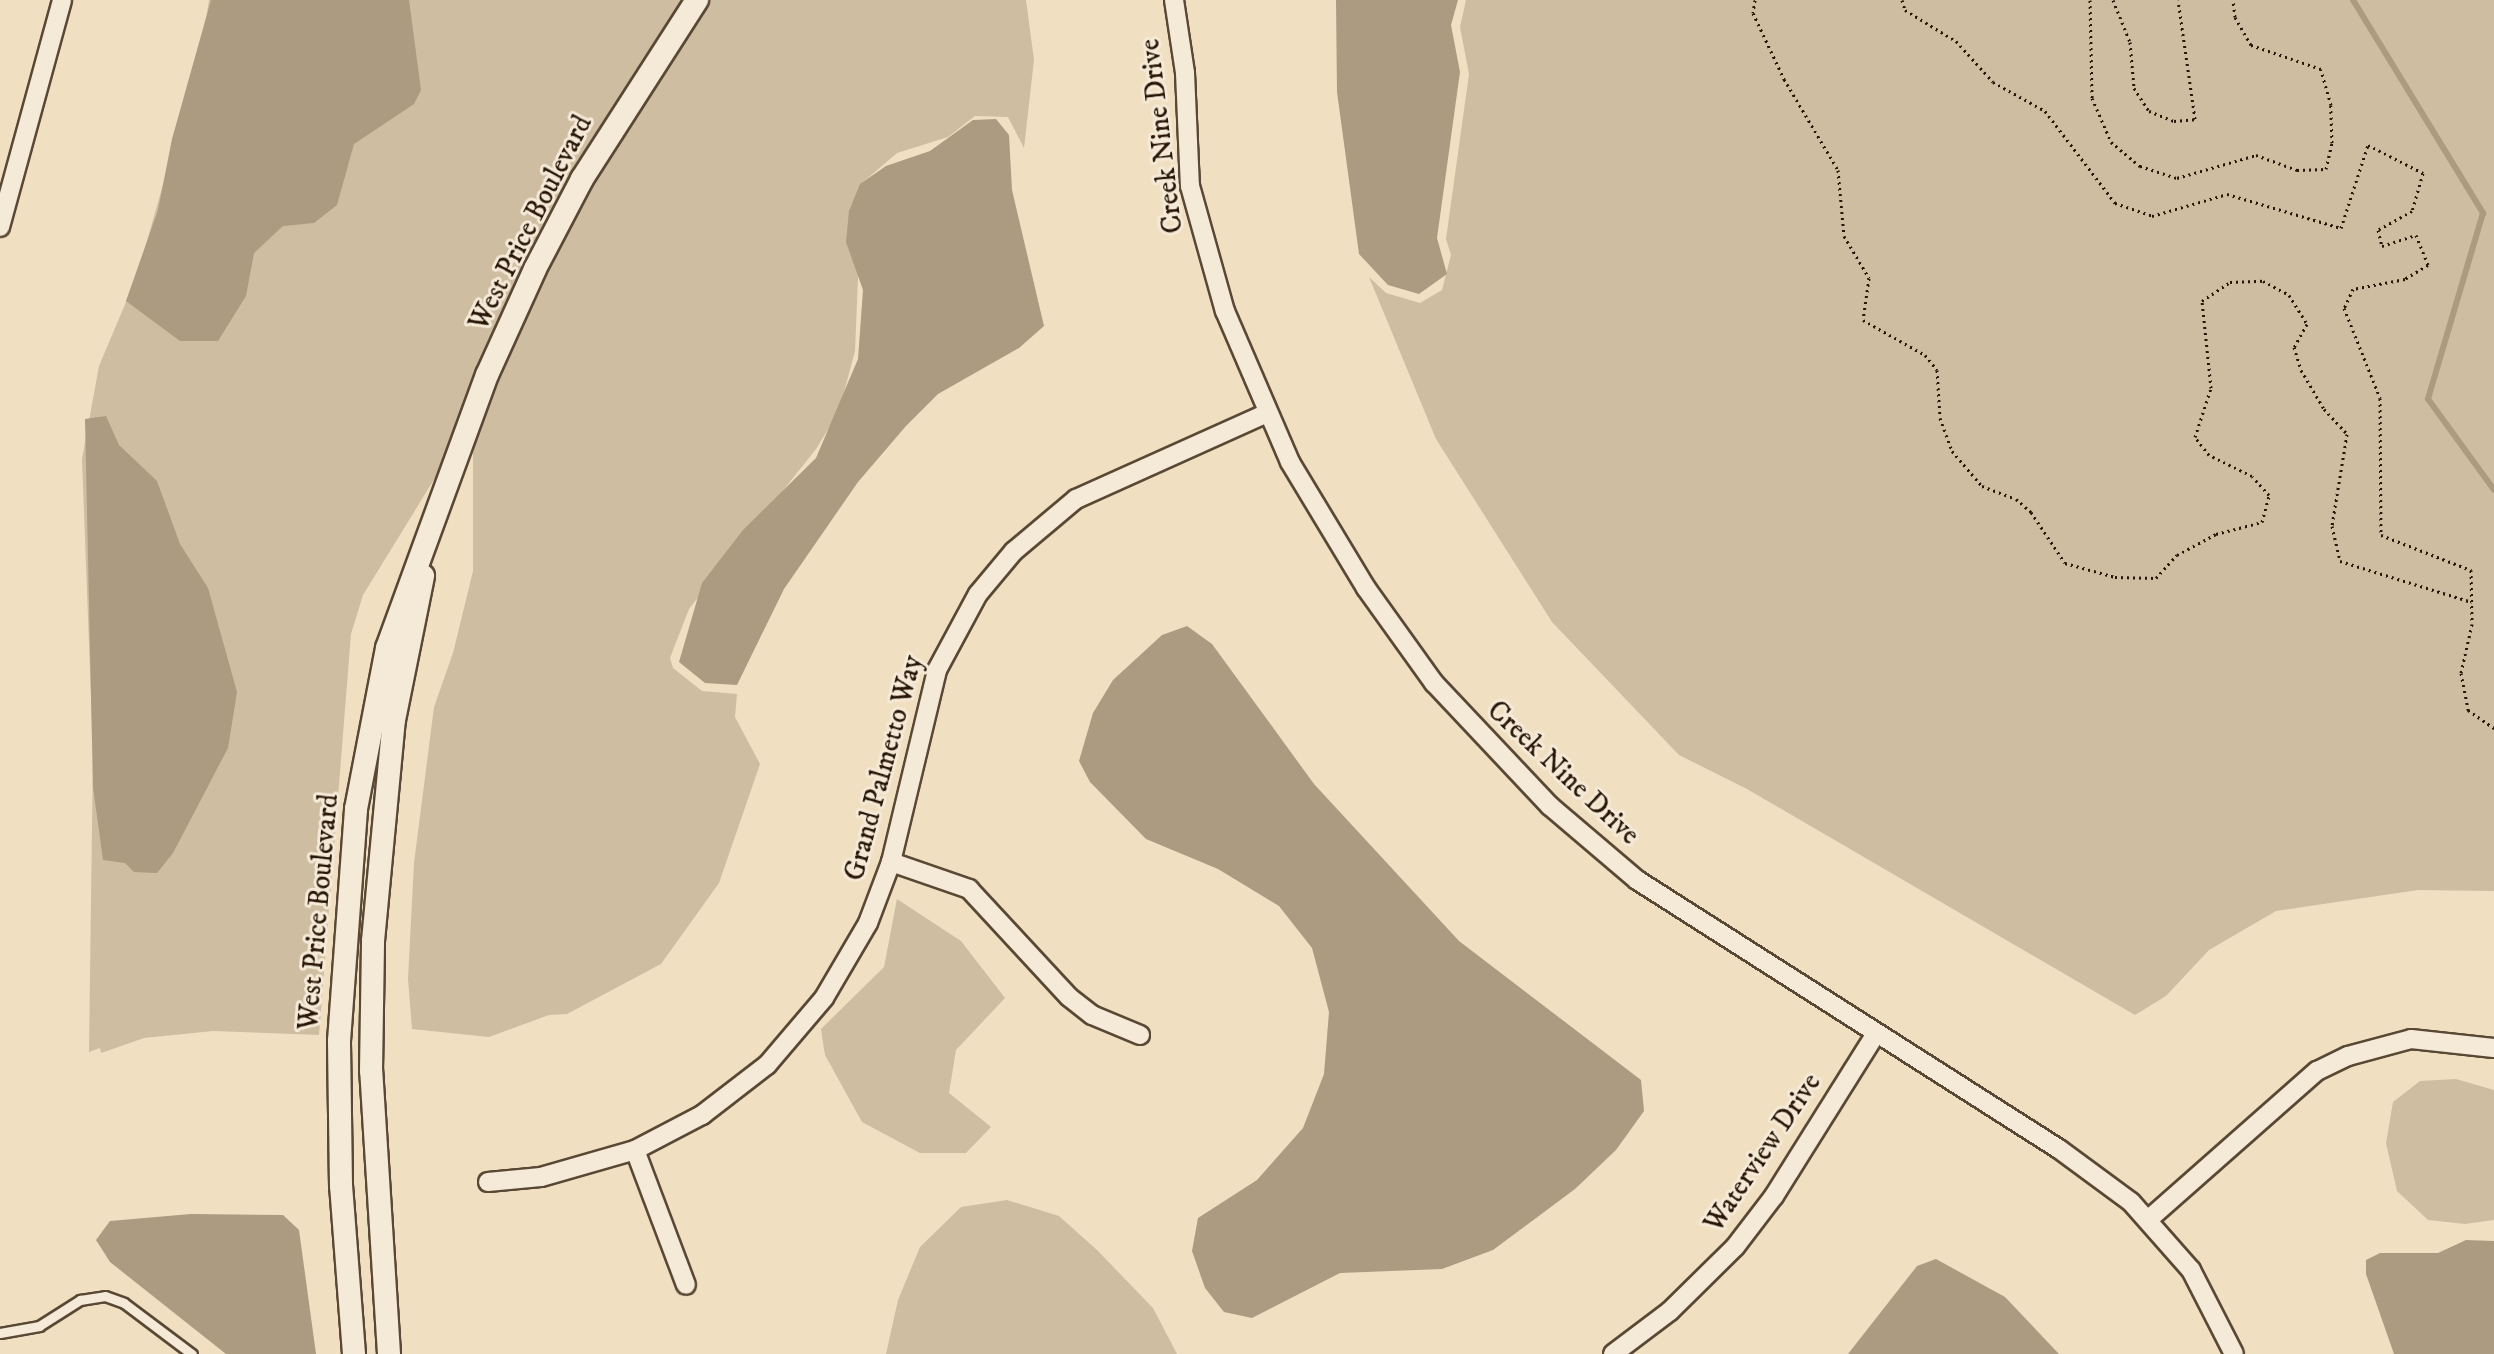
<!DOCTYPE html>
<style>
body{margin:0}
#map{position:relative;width:2494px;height:1354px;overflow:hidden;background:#f0dfc1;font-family:"IM FELL DW Pica",serif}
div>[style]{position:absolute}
.green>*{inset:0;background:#cebda1}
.water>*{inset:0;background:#ac9a81}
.stream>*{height:6px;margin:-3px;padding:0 3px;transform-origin:3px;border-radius:3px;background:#ac9a81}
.path>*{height:3px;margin-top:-1.5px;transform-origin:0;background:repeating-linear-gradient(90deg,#271505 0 2px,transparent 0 6px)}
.roads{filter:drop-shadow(2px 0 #594834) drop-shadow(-2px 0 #594834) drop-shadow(0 2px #594834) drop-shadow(0 -2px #594834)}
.service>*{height:9px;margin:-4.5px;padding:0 4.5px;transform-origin:4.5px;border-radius:4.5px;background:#f5ead7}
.minor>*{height:18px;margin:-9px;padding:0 9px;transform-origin:9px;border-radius:9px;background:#f5ead7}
.tertiary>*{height:22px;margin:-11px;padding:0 11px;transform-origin:11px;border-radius:11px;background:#f5ead7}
span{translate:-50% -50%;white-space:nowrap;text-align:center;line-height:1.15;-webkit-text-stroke:6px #f5ead7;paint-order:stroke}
.street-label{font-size:28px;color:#271505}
</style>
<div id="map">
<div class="green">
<div style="clip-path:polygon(209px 0,683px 0,572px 174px,477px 370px,438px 473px,363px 595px,351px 634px,319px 1035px,213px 1031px,144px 1038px,101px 1053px,100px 1048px,89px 1052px,93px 750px,82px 459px,99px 366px,137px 276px,201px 51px)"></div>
<div style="clip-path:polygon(711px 0,1026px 0,1034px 60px,1024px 148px,1008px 117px,975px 116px,948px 137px,897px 153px,862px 183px,855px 351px,839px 411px,816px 449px,689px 609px,670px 658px,673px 668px,702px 691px,737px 694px,735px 717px,760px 764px,719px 883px,661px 964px,567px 1014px,549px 1015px,489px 1037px,412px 1029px,408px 979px,414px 863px,434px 707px,453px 653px,473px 571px,473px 442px,545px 274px,592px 185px)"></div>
<div style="clip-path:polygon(1466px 0,2494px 0,2494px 891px,2418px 890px,2276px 911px,2209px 950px,2166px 996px,2135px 1015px,1747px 789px,1679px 755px,1552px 622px,1436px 439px,1369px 277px,1386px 293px,1420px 303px,1442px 290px,1451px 255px,1446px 239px,1469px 74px,1460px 27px)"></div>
<div style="clip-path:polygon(897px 899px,961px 941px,1005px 998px,956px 1050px,949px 1093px,991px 1127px,966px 1153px,920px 1153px,862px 1122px,825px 1055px,821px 1029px,884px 967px)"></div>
<div style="clip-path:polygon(2456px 1079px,2494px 1090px,2494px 1220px,2465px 1224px,2428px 1220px,2397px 1191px,2386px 1143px,2393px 1102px,2420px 1081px)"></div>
<div style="clip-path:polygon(1007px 1200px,1059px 1216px,1097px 1250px,1153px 1308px,1177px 1354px,886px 1354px,898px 1300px,920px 1247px,961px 1207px)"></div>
</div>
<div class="water">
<div style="clip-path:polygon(211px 0,409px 0,421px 90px,414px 104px,354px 144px,337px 205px,314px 223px,283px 226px,254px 253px,246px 296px,218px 341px,180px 341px,126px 301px,158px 210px,172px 139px)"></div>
<div style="clip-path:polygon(1336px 0,1458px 0,1451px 25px,1460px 72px,1437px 238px,1447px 274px,1419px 294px,1388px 285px,1359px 254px,1337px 92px)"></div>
<div style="clip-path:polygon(996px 119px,1009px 135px,1012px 190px,1044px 326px,1019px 348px,938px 394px,906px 426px,858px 482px,784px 589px,737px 685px,705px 683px,679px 662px,702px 583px,743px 530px,816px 458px,858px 359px,863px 290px,846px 242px,849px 211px,860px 184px,886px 166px,930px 151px,973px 120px)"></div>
<div style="clip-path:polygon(106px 416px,119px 445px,157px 481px,180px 544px,208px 588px,237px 692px,228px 748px,173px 853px,157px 873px,134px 872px,125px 863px,103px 860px,93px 787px,85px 419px)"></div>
<div style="clip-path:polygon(1187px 626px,1212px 644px,1314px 784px,1459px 941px,1641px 1080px,1644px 1111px,1616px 1150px,1575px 1189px,1493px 1250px,1442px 1269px,1340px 1273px,1252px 1318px,1224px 1312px,1205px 1288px,1192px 1251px,1198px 1218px,1257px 1180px,1303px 1128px,1324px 1074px,1329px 1012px,1312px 948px,1279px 906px,1218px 869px,1146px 839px,1090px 782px,1079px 761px,1093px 713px,1113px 680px,1162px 635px)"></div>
<div style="clip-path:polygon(191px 1214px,283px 1215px,299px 1230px,316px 1354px,226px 1354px,110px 1262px,96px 1240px,110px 1221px)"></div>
<div style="clip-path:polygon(2466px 1240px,2494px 1241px,2494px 1354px,2394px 1354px,2366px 1274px,2366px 1260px,2380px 1253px,2438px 1253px)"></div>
<div style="clip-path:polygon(1936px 1259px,2005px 1297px,2059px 1354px,1848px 1354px,1917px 1266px)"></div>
</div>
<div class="stream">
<div style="left:2353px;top:0;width:250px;rotate:58.6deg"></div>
<div style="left:2483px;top:213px;width:194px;rotate:106.5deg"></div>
<div style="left:2428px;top:399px;width:112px;rotate:54deg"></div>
</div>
<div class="path">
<div style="left:1755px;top:0;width:13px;rotate:99deg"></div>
<div style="left:1753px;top:13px;width:73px;rotate:64.8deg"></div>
<div style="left:1784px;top:79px;width:106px;rotate:59.3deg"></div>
<div style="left:1838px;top:170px;width:66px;rotate:84.8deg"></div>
<div style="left:1844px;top:236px;width:49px;rotate:59.2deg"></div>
<div style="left:1869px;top:278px;width:42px;rotate:98.1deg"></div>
<div style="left:1863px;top:320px;width:71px;rotate:29.4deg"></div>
<div style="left:1925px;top:355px;width:19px;rotate:51deg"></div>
<div style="left:1937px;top:370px;width:48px;rotate:86.4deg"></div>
<div style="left:1940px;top:418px;width:35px;rotate:70deg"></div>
<div style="left:1952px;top:451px;width:46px;rotate:49.4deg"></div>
<div style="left:1982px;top:486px;width:36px;rotate:21deg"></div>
<div style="left:2016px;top:499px;width:20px;rotate:41deg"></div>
<div style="left:2031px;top:512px;width:61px;rotate:56.3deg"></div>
<div style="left:2065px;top:563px;width:52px;rotate:15.6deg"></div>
<div style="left:2115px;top:577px;width:41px;rotate:1.4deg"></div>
<div style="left:2156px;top:578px;width:31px;rotate:-48deg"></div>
<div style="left:2177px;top:555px;width:44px;rotate:-28.3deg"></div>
<div style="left:2216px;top:534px;width:48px;rotate:-14.6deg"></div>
<div style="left:2262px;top:522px;width:28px;rotate:-75deg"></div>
<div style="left:2269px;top:495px;width:25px;rotate:-132deg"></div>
<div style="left:2252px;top:476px;width:48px;rotate:-154deg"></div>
<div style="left:2209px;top:455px;width:23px;rotate:-128deg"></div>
<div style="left:2195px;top:437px;width:52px;rotate:-71.9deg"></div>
<div style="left:2211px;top:388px;width:87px;rotate:-95.9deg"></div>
<div style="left:2202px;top:301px;width:34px;rotate:-34deg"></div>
<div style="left:2230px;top:282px;width:33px;rotate:-2deg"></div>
<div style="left:2263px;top:281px;width:30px;rotate:28deg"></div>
<div style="left:2289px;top:295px;width:34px;rotate:58deg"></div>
<div style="left:2307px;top:324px;width:26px;rotate:119deg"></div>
<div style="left:2294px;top:347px;width:24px;rotate:73deg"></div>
<div style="left:2301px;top:370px;width:45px;rotate:59.5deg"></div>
<div style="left:2324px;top:409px;width:34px;rotate:47deg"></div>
<div style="left:2347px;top:434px;width:93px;rotate:99.3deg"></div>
<div style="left:2332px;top:526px;width:36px;rotate:77deg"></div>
<div style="left:2340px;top:561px;width:138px;rotate:17.3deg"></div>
<div style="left:1902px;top:0;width:10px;rotate:73deg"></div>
<div style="left:1905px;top:10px;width:60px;rotate:31.3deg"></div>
<div style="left:1956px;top:41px;width:55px;rotate:47.9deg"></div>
<div style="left:1993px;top:82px;width:60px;rotate:29.1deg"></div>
<div style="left:2045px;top:111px;width:116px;rotate:52.7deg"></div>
<div style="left:2115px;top:203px;width:39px;rotate:19deg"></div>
<div style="left:2152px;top:216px;width:78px;rotate:-16.3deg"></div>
<div style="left:2227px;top:194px;width:119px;rotate:16.6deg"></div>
<div style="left:2341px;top:228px;width:87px;rotate:-72deg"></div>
<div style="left:2368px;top:145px;width:62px;rotate:27deg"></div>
<div style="left:2423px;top:173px;width:40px;rotate:106deg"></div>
<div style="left:2412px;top:211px;width:39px;rotate:151deg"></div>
<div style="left:2378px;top:230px;width:16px;rotate:76deg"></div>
<div style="left:2382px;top:246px;width:36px;rotate:-18deg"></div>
<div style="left:2416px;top:235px;width:32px;rotate:68deg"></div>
<div style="left:2428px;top:265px;width:27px;rotate:149deg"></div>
<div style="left:2405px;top:279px;width:53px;rotate:169.1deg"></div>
<div style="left:2353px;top:289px;width:21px;rotate:115deg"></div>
<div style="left:2344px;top:308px;width:97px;rotate:68.2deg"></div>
<div style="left:2380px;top:398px;width:137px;rotate:89.6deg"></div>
<div style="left:2381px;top:535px;width:97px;rotate:21.3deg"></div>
<div style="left:2471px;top:570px;width:54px;rotate:88.9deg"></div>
<div style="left:2472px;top:624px;width:50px;rotate:102.7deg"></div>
<div style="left:2461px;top:673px;width:38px;rotate:79deg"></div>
<div style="left:2468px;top:710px;width:32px;rotate:35deg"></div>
<div style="left:2090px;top:0;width:98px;rotate:88.8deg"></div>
<div style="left:2092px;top:98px;width:48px;rotate:66.6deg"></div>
<div style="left:2111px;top:142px;width:38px;rotate:40deg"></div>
<div style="left:2140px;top:166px;width:39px;rotate:18deg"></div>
<div style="left:2177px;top:178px;width:82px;rotate:-16.2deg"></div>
<div style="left:2256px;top:155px;width:44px;rotate:20.1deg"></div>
<div style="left:2297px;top:170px;width:29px;rotate:-2deg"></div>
<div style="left:2326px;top:169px;width:27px;rotate:-77deg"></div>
<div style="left:2332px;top:143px;width:38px;rotate:-92deg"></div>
<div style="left:2331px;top:105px;width:37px;rotate:-106deg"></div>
<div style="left:2321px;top:69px;width:74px;rotate:-161.1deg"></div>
<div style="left:2251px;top:45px;width:32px;rotate:-120deg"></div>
<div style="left:2235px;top:17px;width:17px;rotate:-97deg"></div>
<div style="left:2113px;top:0;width:45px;rotate:68deg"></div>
<div style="left:2130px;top:42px;width:46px;rotate:85deg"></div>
<div style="left:2134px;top:88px;width:27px;rotate:57deg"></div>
<div style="left:2149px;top:111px;width:27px;rotate:22deg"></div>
<div style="left:2174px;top:121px;width:21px;rotate:-5deg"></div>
<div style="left:2195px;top:119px;width:120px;rotate:-98.1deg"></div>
</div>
<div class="roads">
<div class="service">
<div style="left:0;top:1333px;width:40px;rotate:-10deg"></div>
<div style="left:39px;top:1326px;width:49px;rotate:-32.4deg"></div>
<div style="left:80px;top:1300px;width:25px;rotate:-9deg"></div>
<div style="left:105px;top:1296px;width:20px;rotate:20deg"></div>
<div style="left:124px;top:1303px;width:85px;rotate:36.9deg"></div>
</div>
<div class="minor">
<div style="left:1174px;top:0;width:74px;rotate:81.4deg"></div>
<div style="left:1185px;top:73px;width:113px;rotate:87.5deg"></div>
<div style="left:1190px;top:186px;width:130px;rotate:74.4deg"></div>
<div style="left:1225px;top:311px;width:164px;rotate:66.7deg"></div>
<div style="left:1290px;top:462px;width:147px;rotate:58.9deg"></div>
<div style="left:1366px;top:588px;width:117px;rotate:54.4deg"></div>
<div style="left:1434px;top:683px;width:169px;rotate:46.7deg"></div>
<div style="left:1550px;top:806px;width:114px;rotate:40.4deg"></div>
<div style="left:1637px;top:880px;width:500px;rotate:32.52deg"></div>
<div style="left:2059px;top:1149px;width:89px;rotate:36.4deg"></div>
<div style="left:2131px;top:1202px;width:91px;rotate:48.6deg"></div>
<div style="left:2191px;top:1270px;width:94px;rotate:62.9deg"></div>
<div style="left:0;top:227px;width:235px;rotate:-74.7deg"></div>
<div style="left:891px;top:862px;width:83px;rotate:19.1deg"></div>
<div style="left:969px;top:889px;width:147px;rotate:47.2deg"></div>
<div style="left:1069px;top:997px;width:29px;rotate:38deg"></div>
<div style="left:1092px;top:1015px;width:52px;rotate:22.6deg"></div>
<div style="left:635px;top:1150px;width:144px;rotate:69.3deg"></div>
<div style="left:488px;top:1182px;width:53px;rotate:-5.4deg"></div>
<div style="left:541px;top:1177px;width:98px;rotate:-16deg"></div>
<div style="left:635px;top:1150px;width:76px;rotate:-27.6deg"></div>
<div style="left:702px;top:1115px;width:82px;rotate:-37.6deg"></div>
<div style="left:767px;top:1065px;width:88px;rotate:-49.6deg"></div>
<div style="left:824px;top:998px;width:87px;rotate:-59.6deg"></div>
<div style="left:868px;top:923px;width:65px;rotate:-69.3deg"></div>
<div style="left:891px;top:862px;width:197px;rotate:-76.5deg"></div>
<div style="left:937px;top:670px;width:86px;rotate:-61.7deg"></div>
<div style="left:978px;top:594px;width:56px;rotate:-50.1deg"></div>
<div style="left:1014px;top:551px;width:81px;rotate:-40deg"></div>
<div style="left:1076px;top:499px;width:209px;rotate:-24.2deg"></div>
<div style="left:2149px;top:1219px;width:224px;rotate:-41.4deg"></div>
<div style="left:2317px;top:1071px;width:34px;rotate:-26deg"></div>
<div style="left:2348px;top:1056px;width:65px;rotate:-15.1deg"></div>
<div style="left:2411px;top:1039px;width:83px;rotate:6.2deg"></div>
<div style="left:1613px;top:1354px;width:71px;rotate:-37deg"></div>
<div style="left:1670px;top:1311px;width:91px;rotate:-44.6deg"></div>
<div style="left:1735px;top:1247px;width:64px;rotate:-52.6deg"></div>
<div style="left:1774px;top:1196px;width:190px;rotate:-57.9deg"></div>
</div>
<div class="tertiary">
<div style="left:354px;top:1354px;width:169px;rotate:-94.4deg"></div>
<div style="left:341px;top:1186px;width:145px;rotate:-90.8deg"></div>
<div style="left:339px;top:1041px;width:233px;rotate:-85.8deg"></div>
<div style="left:356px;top:809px;width:164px;rotate:-79.1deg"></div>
<div style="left:387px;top:648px;width:291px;rotate:-69.9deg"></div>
<div style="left:487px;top:375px;width:116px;rotate:-65.6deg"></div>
<div style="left:535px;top:269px;width:102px;rotate:-62.4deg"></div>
<div style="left:582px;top:179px;width:213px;rotate:-57.3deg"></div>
<div style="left:389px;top:1354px;width:284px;rotate:-93.6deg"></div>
<div style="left:371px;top:1071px;width:130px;rotate:-89.1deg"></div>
<div style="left:373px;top:941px;width:222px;rotate:-84.6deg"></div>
<div style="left:394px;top:720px;width:147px;rotate:-78.6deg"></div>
</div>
</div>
<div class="street-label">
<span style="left:1162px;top:136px;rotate:-97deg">Creek Nine Drive</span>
<span style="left:531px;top:223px;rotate:-63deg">West Price Boulevard</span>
<span style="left:884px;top:768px;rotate:-75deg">Grand Palmetto Way</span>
<span style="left:1563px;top:773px;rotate:43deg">Creek Nine Drive</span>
<span style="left:319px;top:912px;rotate:-85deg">West Price Boulevard</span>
<span style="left:1763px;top:1153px;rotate:-56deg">Waterview Drive</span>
</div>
</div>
